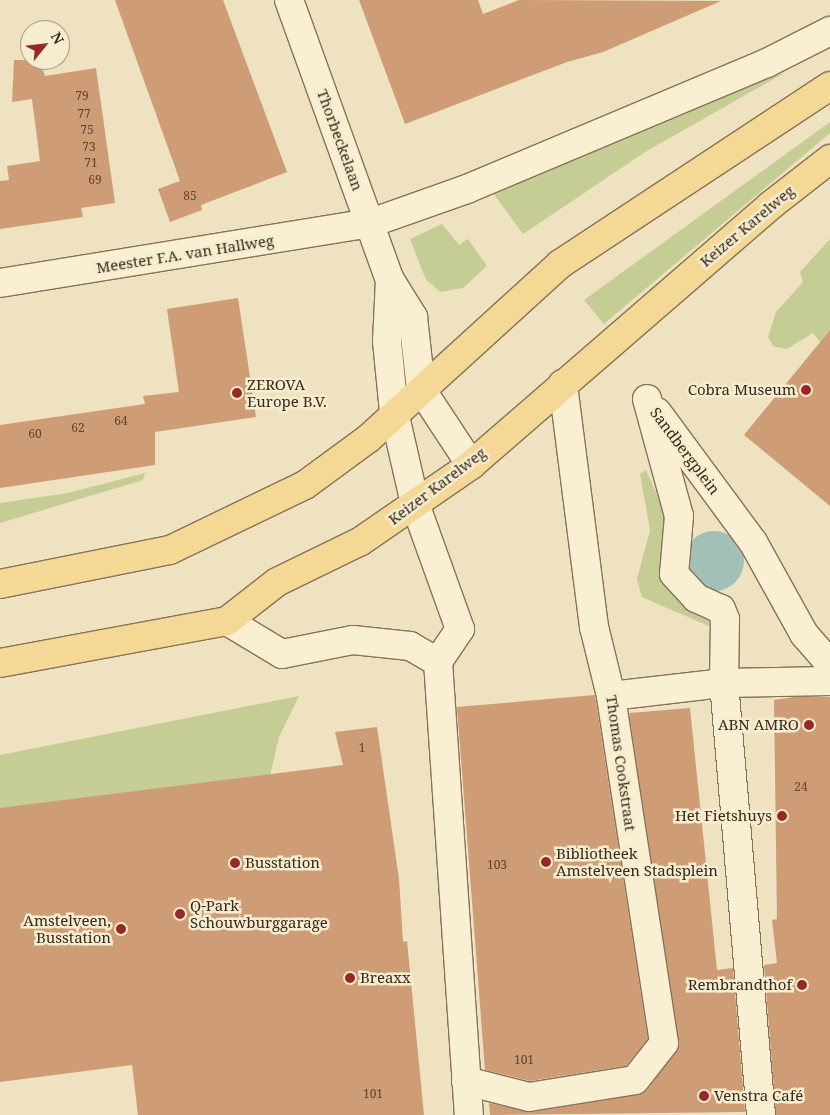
<!DOCTYPE html>
<meta charset="utf-8">
<style>
body{margin:0}
#map{position:relative;width:830px;height:1115px;overflow:hidden;background:#efe2c0;font-family:"Noto Serif",serif}
div>[style]{position:absolute}
.green>*{inset:0;background:#c5cd94}
.water>*{inset:0;background:#a3c0b8}
.round{border-radius:50%}
.building>*{inset:0;background:#ce9c75}
.roads{filter:drop-shadow(1px 0 #887257) drop-shadow(-1px 0 #887257) drop-shadow(0 1px #887257) drop-shadow(0 -1px #887257)}
.minor>*{height:28px;margin:-14px;padding:0 14px;transform-origin:14px;border-radius:14px;background:#f9efd3}
.major>*{height:28px;margin:-14px;padding:0 14px;transform-origin:14px;border-radius:14px;background:#f3d896}
.dots>*{width:14px;height:14px;translate:-50% -50%;box-sizing:border-box;border:2px solid #f6eccf;border-radius:50%}
span{translate:-50% -50%;white-space:nowrap;text-align:center;line-height:1.15;-webkit-text-stroke:5px #f6eccf;paint-order:stroke}
.number-label{font-size:12px;color:#5d4632}
.number-label span{-webkit-text-stroke-width:0}
.street-label{font-size:15px;color:#372a1c}
.poi-label{font-size:15px;color:#372a1c}
.left{translate:0 -50%;text-align:left}
.right{translate:-100% -50%;text-align:right}
.north{position:absolute;left:20px;top:20px;width:50px;height:50px;box-sizing:border-box;background:#f6eccf;border:1px solid #aa9e87;border-radius:50%;rotate:61deg;font-size:14px;font-weight:700;line-height:20px;text-align:center;color:#372a1c}
.north::after{content:'';display:block;margin:auto;width:18px;height:22px;background:#982826;clip-path:polygon(50% 0,100% 100%,50% 72%,0 100%)}
</style>
<div id="map">
<div class="green">
<div style="clip-path:polygon(786px 72px,645px 152px,523px 234px,490px 189px,608px 138px)"></div>
<div style="clip-path:polygon(830px 122px,830px 133px,604px 324px,584px 300px)"></div>
<div style="clip-path:polygon(442px 224px,459px 245px,468px 239px,487px 266px,463px 288px,441px 292px,426px 280px,410px 239px)"></div>
<div style="clip-path:polygon(830px 239px,830px 330px,820px 342px,813px 333px,787px 349px,773px 346px,768px 337px,776px 312px,803px 282px,800px 272px)"></div>
<div style="clip-path:polygon(646px 470px,711px 616px,711px 627px,642px 597px,637px 579px,650px 530px,640px 474px)"></div>
<div style="clip-path:polygon(145px 473px,143px 480px,0 523px,0 503px,68px 493px)"></div>
<div style="clip-path:polygon(299px 696px,279px 737px,269px 780px,0 817px,0 755px)"></div>
</div>
<div class="water">
<div class="round" style="left:684px;top:531px;width:60px;height:60px"></div>
</div>
<div class="building">
<div style="clip-path:polygon(115px 0,223px 0,287px 172px,201px 205px,202px 210px,170px 222px,158px 189px,180px 181px)"></div>
<div style="clip-path:polygon(359px 0,478px 0,483px 14px,519px 0,721px 1px,603px 52px,567px 62px,405px 124px)"></div>
<div style="clip-path:polygon(14px 60px,39px 60px,45px 76px,96px 68px,115px 203px,81px 208px,83px 217px,0 229px,0 181px,9px 180px,7px 166px,40px 161px,32px 99px,12px 102px)"></div>
<div style="clip-path:polygon(238px 298px,256px 417px,155px 432px,155px 465px,0 488px,0 425px,145px 404px,143px 396px,179px 392px,167px 309px)"></div>
<div style="clip-path:polygon(830px 330px,830px 506px,744px 435px)"></div>
<div style="clip-path:polygon(595px 695px,648px 1039px,626px 1066px,530px 1081px,485px 1070px,457px 707px)"></div>
<div style="clip-path:polygon(794px 697px,830px 697px,830px 1115px,776px 1115px,764px 965px,777px 963px,772px 920px,777px 919px,774px 700px)"></div>
<div style="clip-path:polygon(690px 708px,717px 970px,733px 968px,745px 1112px,490px 1115px,489px 1103px,531px 1112px,637px 1095px,647px 1090px,679px 1047px,629px 713px)"></div>
<div style="clip-path:polygon(377px 727px,399px 879px,403px 942px,407px 941px,424px 1115px,138px 1115px,132px 1065px,0 1082px,0 808px,343px 765px,335px 732px)"></div>
</div>
<div class="roads">
<div class="minor">
<div style="left:289px;top:0;width:298px;rotate:70.2deg"></div>
<div style="left:390px;top:280px;width:44px;rotate:58.1deg"></div>
<div style="left:413px;top:317px;width:72px;rotate:83.7deg"></div>
<div style="left:421px;top:389px;width:91px;rotate:56.7deg"></div>
<div style="left:390px;top:280px;width:61px;rotate:92.8deg"></div>
<div style="left:387px;top:341px;width:71px;rotate:84.4deg"></div>
<div style="left:394px;top:412px;width:94px;rotate:77.1deg"></div>
<div style="left:415px;top:504px;width:133px;rotate:70.2deg"></div>
<div style="left:460px;top:629px;width:40px;rotate:124deg"></div>
<div style="left:0;top:283px;width:376px;rotate:-9.2deg"></div>
<div style="left:371px;top:223px;width:102px;rotate:-19.5deg"></div>
<div style="left:467px;top:189px;width:325px;rotate:-22.8deg"></div>
<div style="left:767px;top:63px;width:71px;rotate:-26.9deg"></div>
<div style="left:647px;top:399px;width:121px;rotate:74.7deg"></div>
<div style="left:679px;top:516px;width:58px;rotate:94.9deg"></div>
<div style="left:674px;top:574px;width:33px;rotate:47deg"></div>
<div style="left:696px;top:598px;width:27px;rotate:24deg"></div>
<div style="left:721px;top:609px;width:11px;rotate:68deg"></div>
<div style="left:725px;top:619px;width:64px;rotate:90.9deg"></div>
<div style="left:724px;top:683px;width:434px;rotate:85.1deg"></div>
<div style="left:657px;top:412px;width:162px;rotate:53.6deg"></div>
<div style="left:753px;top:542px;width:105px;rotate:61deg"></div>
<div style="left:804px;top:634px;width:40px;rotate:49deg"></div>
<div style="left:227px;top:621px;width:64px;rotate:31deg"></div>
<div style="left:282px;top:654px;width:72px;rotate:-11.2deg"></div>
<div style="left:353px;top:640px;width:57px;rotate:6deg"></div>
<div style="left:410px;top:646px;width:32px;rotate:30deg"></div>
<div style="left:438px;top:662px;width:454px;rotate:86.1deg"></div>
<div style="left:611px;top:696px;width:114px;rotate:-6.6deg"></div>
<div style="left:724px;top:683px;width:106px;rotate:-1.1deg"></div>
<div style="left:466px;top:1081px;width:65px;rotate:14.3deg"></div>
<div style="left:529px;top:1097px;width:107px;rotate:-9.1deg"></div>
<div style="left:635px;top:1080px;width:47px;rotate:-51.9deg"></div>
<div style="left:664px;top:1043px;width:351px;rotate:-98.7deg"></div>
<div style="left:611px;top:696px;width:71px;rotate:-103.8deg"></div>
<div style="left:594px;top:627px;width:245px;rotate:-97.3deg"></div>
</div>
<div class="major">
<div style="left:0;top:584px;width:173px;rotate:-11.3deg"></div>
<div style="left:170px;top:550px;width:150px;rotate:-25.7deg"></div>
<div style="left:305px;top:485px;width:79px;rotate:-36.3deg"></div>
<div style="left:369px;top:438px;width:258px;rotate:-42.3deg"></div>
<div style="left:560px;top:264px;width:323px;rotate:-33.4deg"></div>
<div style="left:0;top:663px;width:231px;rotate:-10.5deg"></div>
<div style="left:227px;top:621px;width:63px;rotate:-38deg"></div>
<div style="left:277px;top:582px;width:93px;rotate:-26deg"></div>
<div style="left:361px;top:541px;width:134px;rotate:-34.6deg"></div>
<div style="left:471px;top:465px;width:397px;rotate:-40.9deg"></div>
<div style="left:771px;top:205px;width:75px;rotate:-37.9deg"></div>
</div>
</div>
<div class="dots">
<div style="left:806px;top:390px;background:#982826"></div>
<div style="left:237px;top:393px;background:#982826"></div>
<div style="left:809px;top:725px;background:#982826"></div>
<div style="left:782px;top:816px;background:#982826"></div>
<div style="left:546px;top:862px;background:#982826"></div>
<div style="left:235px;top:863px;background:#982826"></div>
<div style="left:180px;top:914px;background:#982826"></div>
<div style="left:121px;top:929px;background:#982826"></div>
<div style="left:350px;top:978px;background:#982826"></div>
<div style="left:802px;top:985px;background:#982826"></div>
<div style="left:704px;top:1096px;background:#982826"></div>
</div>
<div class="number-label">
<span style="left:82px;top:96px">79</span>
<span style="left:84px;top:114px">77</span>
<span style="left:87px;top:130px">75</span>
<span style="left:89px;top:147px">73</span>
<span style="left:91px;top:163px">71</span>
<span style="left:95px;top:180px">69</span>
<span style="left:190px;top:196px">85</span>
<span style="left:121px;top:421px">64</span>
<span style="left:78px;top:428px">62</span>
<span style="left:35px;top:434px">60</span>
<span style="left:362px;top:748px">1</span>
<span style="left:801px;top:787px">24</span>
<span style="left:497px;top:865px">103</span>
<span style="left:524px;top:1060px">101</span>
<span style="left:373px;top:1094px">101</span>
</div>
<div class="street-label">
<span style="left:340px;top:140px;rotate:70deg">Thorbeckelaan</span>
<span style="left:747px;top:226px;rotate:-40deg">Keizer Karelweg</span>
<span style="left:185px;top:254px;rotate:-9deg">Meester F.A. van Hallweg</span>
<span style="left:685px;top:451px;rotate:53deg">Sandbergplein</span>
<span style="left:437px;top:486px;rotate:-37deg">Keizer Karelweg</span>
<span style="left:621px;top:763px;rotate:82deg">Thomas Cookstraat</span>
</div>
<div class="poi-label">
<span class="left" style="left:247px;top:393px">ZEROVA<br>Europe B.V.</span>
<span class="right" style="left:796px;top:390px">Cobra Museum</span>
<span class="right" style="left:799px;top:725px">ABN AMRO</span>
<span class="right" style="left:772px;top:816px">Het Fietshuys</span>
<span class="left" style="left:556px;top:862px">Bibliotheek<br>Amstelveen Stadsplein</span>
<span class="left" style="left:245px;top:863px">Busstation</span>
<span class="left" style="left:190px;top:914px">Q-Park<br>Schouwburggarage</span>
<span class="right" style="left:111px;top:929px">Amstelveen,<br>Busstation</span>
<span class="left" style="left:360px;top:978px">Breaxx</span>
<span class="right" style="left:792px;top:985px">Rembrandthof</span>
<span class="left" style="left:714px;top:1096px">Venstra Café</span>
</div>
<div class="north">N</div>
</div>
